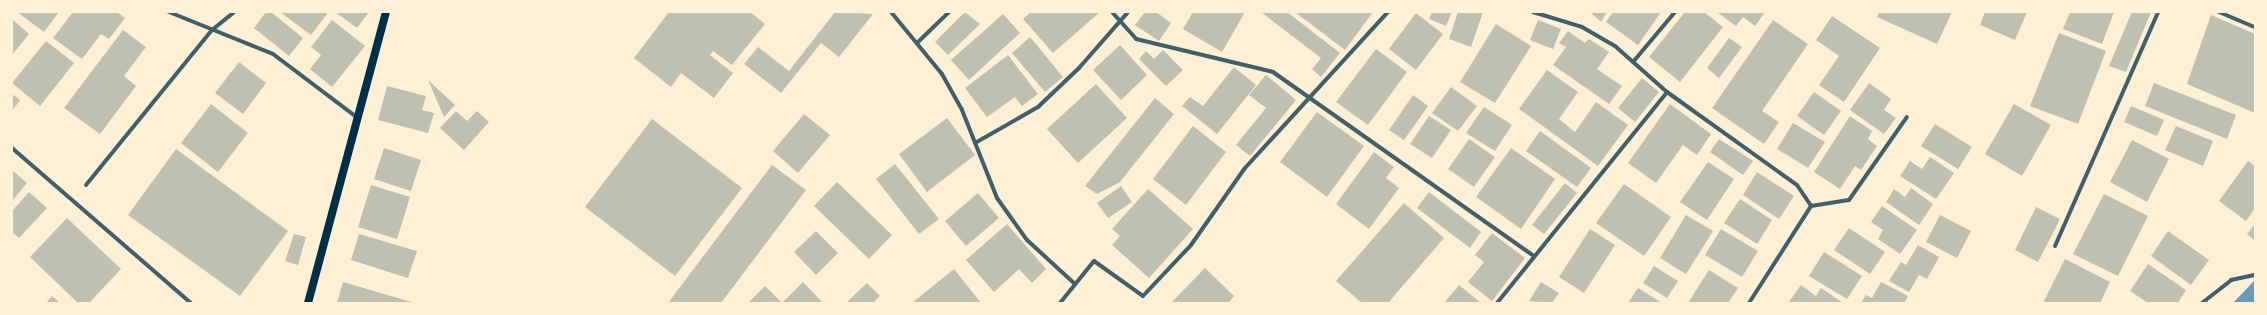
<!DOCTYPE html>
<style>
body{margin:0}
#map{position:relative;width:2267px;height:315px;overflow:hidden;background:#fdf0d5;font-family:"Work Sans",sans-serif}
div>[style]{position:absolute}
.water>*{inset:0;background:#669bbc}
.building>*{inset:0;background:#bec0b2}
.minor>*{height:4px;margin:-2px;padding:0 2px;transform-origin:2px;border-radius:2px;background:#3f606c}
.secondary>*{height:8px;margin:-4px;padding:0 4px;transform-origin:4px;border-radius:4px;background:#003049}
span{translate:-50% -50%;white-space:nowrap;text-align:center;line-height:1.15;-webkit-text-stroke:3px #fdf0d5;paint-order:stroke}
.frame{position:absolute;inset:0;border:13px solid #fdf0d5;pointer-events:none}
</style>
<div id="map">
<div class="water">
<div style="clip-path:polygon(2254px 281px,2255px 303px,2233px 303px)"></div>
</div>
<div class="building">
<div style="clip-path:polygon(17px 12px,59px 12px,44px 32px)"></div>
<div style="clip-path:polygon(73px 12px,117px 12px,125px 18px,109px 39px,101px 34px,82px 59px,53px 38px)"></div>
<div style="clip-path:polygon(266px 12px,271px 12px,303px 38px,289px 56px,254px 28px)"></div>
<div style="clip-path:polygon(280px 12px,324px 12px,327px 14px,311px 35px)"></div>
<div style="clip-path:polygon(335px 12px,369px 12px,357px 28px)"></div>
<div style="clip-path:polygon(669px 12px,750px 12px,765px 24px,732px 65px,713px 51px,710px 55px,733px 73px,714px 98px,681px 73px,671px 87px,634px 58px)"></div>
<div style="clip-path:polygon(835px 12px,873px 14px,839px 57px,821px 43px,781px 93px,744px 64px,758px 47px,789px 71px)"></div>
<div style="clip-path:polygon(965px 12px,980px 24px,948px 55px,935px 42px)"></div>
<div style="clip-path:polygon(1031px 12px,1100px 12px,1053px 53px,1023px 19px)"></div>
<div style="clip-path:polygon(1145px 12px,1156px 12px,1171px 23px,1159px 41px,1135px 25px)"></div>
<div style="clip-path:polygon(1193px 12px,1245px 12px,1222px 52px,1183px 29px)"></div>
<div style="clip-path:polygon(1261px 12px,1287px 12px,1340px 53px,1321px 77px,1312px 69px,1321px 58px)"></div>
<div style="clip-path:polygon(1295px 12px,1373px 12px,1345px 50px)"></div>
<div style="clip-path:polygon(1432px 12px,1452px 12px,1446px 26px,1429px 19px)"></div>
<div style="clip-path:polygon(1458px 12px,1483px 12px,1471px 47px,1449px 39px)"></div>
<div style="clip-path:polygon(1590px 12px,1607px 12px,1601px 22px)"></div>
<div style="clip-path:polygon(1613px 12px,1661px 12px,1638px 45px,1606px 22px)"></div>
<div style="clip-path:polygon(1685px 12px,1704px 12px,1723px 27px,1680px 82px,1649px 57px)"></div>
<div style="clip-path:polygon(1717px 12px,1765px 12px,1755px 26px,1743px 17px,1736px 26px)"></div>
<div style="clip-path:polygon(1879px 12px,1952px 12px,1937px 44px,1877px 17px)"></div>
<div style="clip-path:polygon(1985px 12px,2027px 12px,2015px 40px,1980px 25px)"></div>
<div style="clip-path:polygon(2070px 12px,2114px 12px,2102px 44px,2063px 29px)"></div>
<div style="clip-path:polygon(2132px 12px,2151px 12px,2126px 72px,2109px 66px)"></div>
<div style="clip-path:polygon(1416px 13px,1443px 34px,1416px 70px,1389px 49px)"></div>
<div style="clip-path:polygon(1003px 14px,1020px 33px,969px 80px,951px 60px)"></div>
<div style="clip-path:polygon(2211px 15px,2255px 34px,2255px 113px,2187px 84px)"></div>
<div style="clip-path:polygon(1832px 16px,1880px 48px,1844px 102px,1819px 85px,1839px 56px,1816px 40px)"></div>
<div style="clip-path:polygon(12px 19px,29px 34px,12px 55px)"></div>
<div style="clip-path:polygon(332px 20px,365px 46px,332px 87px,310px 69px,321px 55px,311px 47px)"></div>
<div style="clip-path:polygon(1538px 20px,1561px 29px,1553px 49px,1530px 40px)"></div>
<div style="clip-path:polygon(1773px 20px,1808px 44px,1762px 111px,1779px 122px,1764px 144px,1712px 108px)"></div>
<div style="clip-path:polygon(1496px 24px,1531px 46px,1495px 103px,1460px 82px)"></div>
<div style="clip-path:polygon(123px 30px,146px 47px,124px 76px,136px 86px,100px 134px,64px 108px)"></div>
<div style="clip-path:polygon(1568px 31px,1585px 43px,1589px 39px,1609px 52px,1597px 69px,1622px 86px,1609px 104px,1553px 65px,1566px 47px,1559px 43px)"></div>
<div style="clip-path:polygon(2059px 33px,2106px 51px,2078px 124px,2030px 106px)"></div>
<div style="clip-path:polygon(1030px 37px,1063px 77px,1045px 92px,1012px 53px)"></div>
<div style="clip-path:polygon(1729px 38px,1742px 47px,1719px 78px,1707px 68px)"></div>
<div style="clip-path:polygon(46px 41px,74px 63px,40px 106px,12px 83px)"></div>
<div style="clip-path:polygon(1120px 45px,1147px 75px,1121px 100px,1093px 70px)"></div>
<div style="clip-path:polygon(1376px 49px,1407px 72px,1368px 125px,1336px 102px)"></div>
<div style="clip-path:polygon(1163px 50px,1183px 70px,1166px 86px,1139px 59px,1146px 51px,1154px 59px)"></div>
<div style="clip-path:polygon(1008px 55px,1038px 94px,1022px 106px,1015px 97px,987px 117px,965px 88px)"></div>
<div style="clip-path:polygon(239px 62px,266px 83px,243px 114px,215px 93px)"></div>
<div style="clip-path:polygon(1234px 67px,1256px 85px,1217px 134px,1182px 106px,1190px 97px,1203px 106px)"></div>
<div style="clip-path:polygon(1547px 70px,1578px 92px,1559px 119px,1575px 132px,1596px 102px,1628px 125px,1598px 166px,1519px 109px)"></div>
<div style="clip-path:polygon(1266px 75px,1296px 100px,1250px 156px,1236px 145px,1266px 108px,1249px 95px)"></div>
<div style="clip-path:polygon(1642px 78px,1659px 92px,1635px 122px,1618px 108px)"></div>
<div style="clip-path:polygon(428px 80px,455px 105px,444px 117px)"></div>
<div style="clip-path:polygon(1869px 83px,1891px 99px,1884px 110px,1896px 118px,1884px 134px,1850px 110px)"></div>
<div style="clip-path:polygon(2154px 83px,2236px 115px,2227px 139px,2145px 106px)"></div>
<div style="clip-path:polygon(1096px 84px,1127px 118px,1078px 163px,1047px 129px)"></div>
<div style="clip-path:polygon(387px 86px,426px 96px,422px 110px,434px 113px,428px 133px,378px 120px)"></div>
<div style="clip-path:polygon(1451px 87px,1477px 106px,1458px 131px,1432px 113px)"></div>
<div style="clip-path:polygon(1814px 92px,1841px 111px,1824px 135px,1797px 116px)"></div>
<div style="clip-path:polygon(12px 94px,20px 100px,12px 111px)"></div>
<div style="clip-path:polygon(1413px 95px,1428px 106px,1404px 140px,1389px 130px)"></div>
<div style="clip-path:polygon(1155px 98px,1174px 114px,1120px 182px,1097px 194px,1085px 186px)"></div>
<div style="clip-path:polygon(211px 104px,248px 133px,218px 172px,181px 143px)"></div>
<div style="clip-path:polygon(1670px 104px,1711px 134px,1697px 155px,1683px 145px,1656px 183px,1628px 163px)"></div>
<div style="clip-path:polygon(2014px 104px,2051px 125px,2022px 176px,1985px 154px)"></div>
<div style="clip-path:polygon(2131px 106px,2164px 120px,2157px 136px,2124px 122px)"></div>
<div style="clip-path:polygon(1484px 107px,1512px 125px,1495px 151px,1466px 133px)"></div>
<div style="clip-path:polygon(456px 111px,467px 121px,477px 111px,489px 122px,464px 150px,440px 128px)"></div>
<div style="clip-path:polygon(1317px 112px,1364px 146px,1327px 197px,1280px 162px)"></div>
<div style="clip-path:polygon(804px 114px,830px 135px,798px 173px,773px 151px)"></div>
<div style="clip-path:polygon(1429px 116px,1451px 130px,1432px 158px,1410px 144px)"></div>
<div style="clip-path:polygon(1850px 116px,1872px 131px,1868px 139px,1877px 146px,1861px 170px,1855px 166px,1840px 189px,1814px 172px)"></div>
<div style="clip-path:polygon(947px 118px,975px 155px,927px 192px,899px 154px)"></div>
<div style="clip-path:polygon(652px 119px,742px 188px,675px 276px,585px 207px)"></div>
<div style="clip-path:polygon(1793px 123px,1825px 142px,1808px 168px,1777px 149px)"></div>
<div style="clip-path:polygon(1935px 124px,1972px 147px,1958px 169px,1921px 146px)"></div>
<div style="clip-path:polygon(1193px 126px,1226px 152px,1186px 205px,1153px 179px)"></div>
<div style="clip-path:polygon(2176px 126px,2213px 141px,2203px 166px,2165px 150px)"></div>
<div style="clip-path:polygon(1540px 131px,1591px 168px,1577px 187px,1526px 151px)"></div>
<div style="clip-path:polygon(1469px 139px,1495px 157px,1474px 187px,1448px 169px)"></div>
<div style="clip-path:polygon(1719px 139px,1753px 161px,1743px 175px,1710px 152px)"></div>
<div style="clip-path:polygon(2132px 140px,2169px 159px,2147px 202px,2110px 182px)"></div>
<div style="clip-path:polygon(384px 148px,421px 160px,411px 191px,374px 179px)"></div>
<div style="clip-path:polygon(1511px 148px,1555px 179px,1521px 229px,1476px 197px)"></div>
<div style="clip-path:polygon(176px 149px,288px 231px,240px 296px,128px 215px)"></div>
<div style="clip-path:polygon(1374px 152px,1394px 167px,1386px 178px,1399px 188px,1369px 229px,1336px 204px)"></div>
<div style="clip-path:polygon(1930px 157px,1954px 173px,1936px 199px,1900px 176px,1910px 161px,1922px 169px)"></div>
<div style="clip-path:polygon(2248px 161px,2255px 166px,2255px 208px,2246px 221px,2219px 201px)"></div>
<div style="clip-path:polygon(1708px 162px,1734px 179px,1707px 220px,1680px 202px)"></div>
<div style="clip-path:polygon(895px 164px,939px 219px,919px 234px,876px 179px)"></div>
<div style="clip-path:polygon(772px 165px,806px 190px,721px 303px,668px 303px)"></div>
<div style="clip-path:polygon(12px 170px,27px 183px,12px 201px)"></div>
<div style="clip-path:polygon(1757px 172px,1794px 196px,1779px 219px,1743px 195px)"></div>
<div style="clip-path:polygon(837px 182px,892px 235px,869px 259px,814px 206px)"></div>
<div style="clip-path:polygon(1565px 183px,1577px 193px,1544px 234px,1532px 225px)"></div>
<div style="clip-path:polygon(1624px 184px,1671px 217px,1644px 256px,1596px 223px)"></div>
<div style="clip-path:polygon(371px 185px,410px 197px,397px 239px,358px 227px)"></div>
<div style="clip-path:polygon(1121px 186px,1132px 202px,1108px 218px,1097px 203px)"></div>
<div style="clip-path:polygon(1911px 188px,1933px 204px,1919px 225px,1886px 202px,1894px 189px,1905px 197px)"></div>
<div style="clip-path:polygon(1148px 189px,1193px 229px,1149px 278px,1112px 245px,1120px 236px,1112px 229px)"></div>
<div style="clip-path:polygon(29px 192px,47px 208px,19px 238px,12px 232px,12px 211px)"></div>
<div style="clip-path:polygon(1429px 192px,1481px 232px,1470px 248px,1417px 208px)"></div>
<div style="clip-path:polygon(978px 193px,999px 218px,966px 246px,945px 221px)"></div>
<div style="clip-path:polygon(2104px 194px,2148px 216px,2118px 276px,2073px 254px)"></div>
<div style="clip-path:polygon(1740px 199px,1772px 220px,1757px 244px,1724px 223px)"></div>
<div style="clip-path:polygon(1404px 203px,1444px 238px,1388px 303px,1362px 303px,1336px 281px)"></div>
<div style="clip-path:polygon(1882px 206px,1917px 230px,1900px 254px,1878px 239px,1883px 230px,1871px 222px)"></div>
<div style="clip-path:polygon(2036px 207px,2060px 219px,2038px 262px,2015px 250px)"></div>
<div style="clip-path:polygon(1686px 215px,1713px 231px,1686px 274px,1660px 258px)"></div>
<div style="clip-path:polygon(1940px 215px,1971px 231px,1957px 258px,1926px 242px)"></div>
<div style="clip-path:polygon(67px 218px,121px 269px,89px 303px,78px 303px,30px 257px)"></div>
<div style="clip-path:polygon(1007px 224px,1046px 269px,1032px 283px,1019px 269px,994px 292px,966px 260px)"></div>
<div style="clip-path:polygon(2255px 224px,2255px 241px,2247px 234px)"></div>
<div style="clip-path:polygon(1849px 228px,1885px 252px,1870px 274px,1834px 250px)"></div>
<div style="clip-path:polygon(1590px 229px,1615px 245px,1584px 293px,1559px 277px)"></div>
<div style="clip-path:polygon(1721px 229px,1758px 251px,1742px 277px,1705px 255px)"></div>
<div style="clip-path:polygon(816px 231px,838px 253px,816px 275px,794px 252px)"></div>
<div style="clip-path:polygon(2168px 231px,2209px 260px,2191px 285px,2151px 256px)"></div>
<div style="clip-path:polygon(1492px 233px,1525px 258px,1492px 301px,1468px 282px,1484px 262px,1475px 255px)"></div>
<div style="clip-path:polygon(294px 234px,306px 237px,298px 265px,285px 261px)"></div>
<div style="clip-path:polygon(359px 234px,417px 251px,408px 278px,351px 260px)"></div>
<div style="clip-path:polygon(1918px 245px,1939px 257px,1927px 279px,1919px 275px,1909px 292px,1889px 281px,1901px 262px,1906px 265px)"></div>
<div style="clip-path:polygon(1824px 252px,1862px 276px,1847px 299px,1809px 276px)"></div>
<div style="clip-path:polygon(2065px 259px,2110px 282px,2100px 303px,2043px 303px)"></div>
<div style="clip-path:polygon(2148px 264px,2186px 290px,2178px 303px,2148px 303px,2130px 291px)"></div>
<div style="clip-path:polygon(1654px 266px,1678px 281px,1667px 298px,1643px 283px)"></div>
<div style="clip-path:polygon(1205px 268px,1234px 296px,1228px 303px,1171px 303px)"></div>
<div style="clip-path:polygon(954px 269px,981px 303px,912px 303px)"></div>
<div style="clip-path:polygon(1709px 270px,1738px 288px,1728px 303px,1688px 303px)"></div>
<div style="clip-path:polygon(343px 282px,415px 303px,337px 303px)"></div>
<div style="clip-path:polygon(803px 282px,823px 303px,748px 303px,765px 286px,782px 303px)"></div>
<div style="clip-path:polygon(1541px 282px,1559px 293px,1552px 303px,1529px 301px)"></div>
<div style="clip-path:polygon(1881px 282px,1908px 296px,1904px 303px,1861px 303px,1866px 295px,1872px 298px)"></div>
<div style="clip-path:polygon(867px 283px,880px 296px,873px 303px,846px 303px)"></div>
<div style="clip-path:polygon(1459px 285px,1481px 303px,1444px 303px)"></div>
<div style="clip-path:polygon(1801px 285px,1816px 296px,1821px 288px,1843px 303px,1788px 303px)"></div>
<div style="clip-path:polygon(1638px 288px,1662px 303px,1628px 303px)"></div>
<div style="clip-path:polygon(52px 296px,60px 303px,46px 303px)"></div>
</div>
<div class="minor">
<div style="left:169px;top:12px;width:112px;rotate:22deg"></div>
<div style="left:273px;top:54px;width:106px;rotate:37deg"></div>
<div style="left:891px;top:12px;width:80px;rotate:50.6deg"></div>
<div style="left:942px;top:74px;width:41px;rotate:60.9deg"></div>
<div style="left:962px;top:110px;width:95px;rotate:68.3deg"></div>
<div style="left:997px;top:198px;width:52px;rotate:54.5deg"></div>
<div style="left:1027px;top:240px;width:65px;rotate:42.5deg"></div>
<div style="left:1112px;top:12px;width:36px;rotate:48deg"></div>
<div style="left:1136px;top:39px;width:141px;rotate:13.5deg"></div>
<div style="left:1273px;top:72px;width:319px;rotate:35.2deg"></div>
<div style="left:1533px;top:12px;width:51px;rotate:17deg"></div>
<div style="left:1582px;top:27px;width:38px;rotate:30deg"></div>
<div style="left:1615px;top:46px;width:69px;rotate:41.5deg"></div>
<div style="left:1667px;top:92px;width:160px;rotate:35.6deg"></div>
<div style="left:1797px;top:185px;width:25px;rotate:56deg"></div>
<div style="left:2219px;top:12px;width:39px;rotate:23deg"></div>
<div style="left:918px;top:42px;width:43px;rotate:-44.1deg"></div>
<div style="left:1633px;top:62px;width:65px;rotate:-50deg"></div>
<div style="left:975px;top:143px;width:73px;rotate:-29.7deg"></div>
<div style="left:1038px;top:107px;width:57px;rotate:-43.6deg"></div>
<div style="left:1079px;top:68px;width:74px;rotate:-48.8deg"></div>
<div style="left:12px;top:148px;width:237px;rotate:40.9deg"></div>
<div style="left:86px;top:185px;width:200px;rotate:-50.9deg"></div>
<div style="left:212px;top:30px;width:28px;rotate:-39deg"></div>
<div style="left:2055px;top:246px;width:256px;rotate:-66.2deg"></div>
<div style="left:1060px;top:303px;width:54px;rotate:-51deg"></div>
<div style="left:1094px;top:261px;width:60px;rotate:35.5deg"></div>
<div style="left:1143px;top:296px;width:70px;rotate:-46.7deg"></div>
<div style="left:1191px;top:245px;width:94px;rotate:-55deg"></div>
<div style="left:1245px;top:168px;width:212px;rotate:-47.5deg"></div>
<div style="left:1497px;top:303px;width:271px;rotate:-51.1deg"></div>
<div style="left:1749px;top:303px;width:115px;rotate:-57.4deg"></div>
<div style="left:1811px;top:206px;width:38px;rotate:-9deg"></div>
<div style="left:1849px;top:200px;width:101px;rotate:-55.1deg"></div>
<div style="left:2202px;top:303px;width:37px;rotate:-38deg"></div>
<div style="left:2231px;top:280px;width:25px;rotate:-12deg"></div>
</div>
<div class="secondary">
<div style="left:308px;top:303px;width:301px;rotate:-75deg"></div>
</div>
<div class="frame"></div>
</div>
